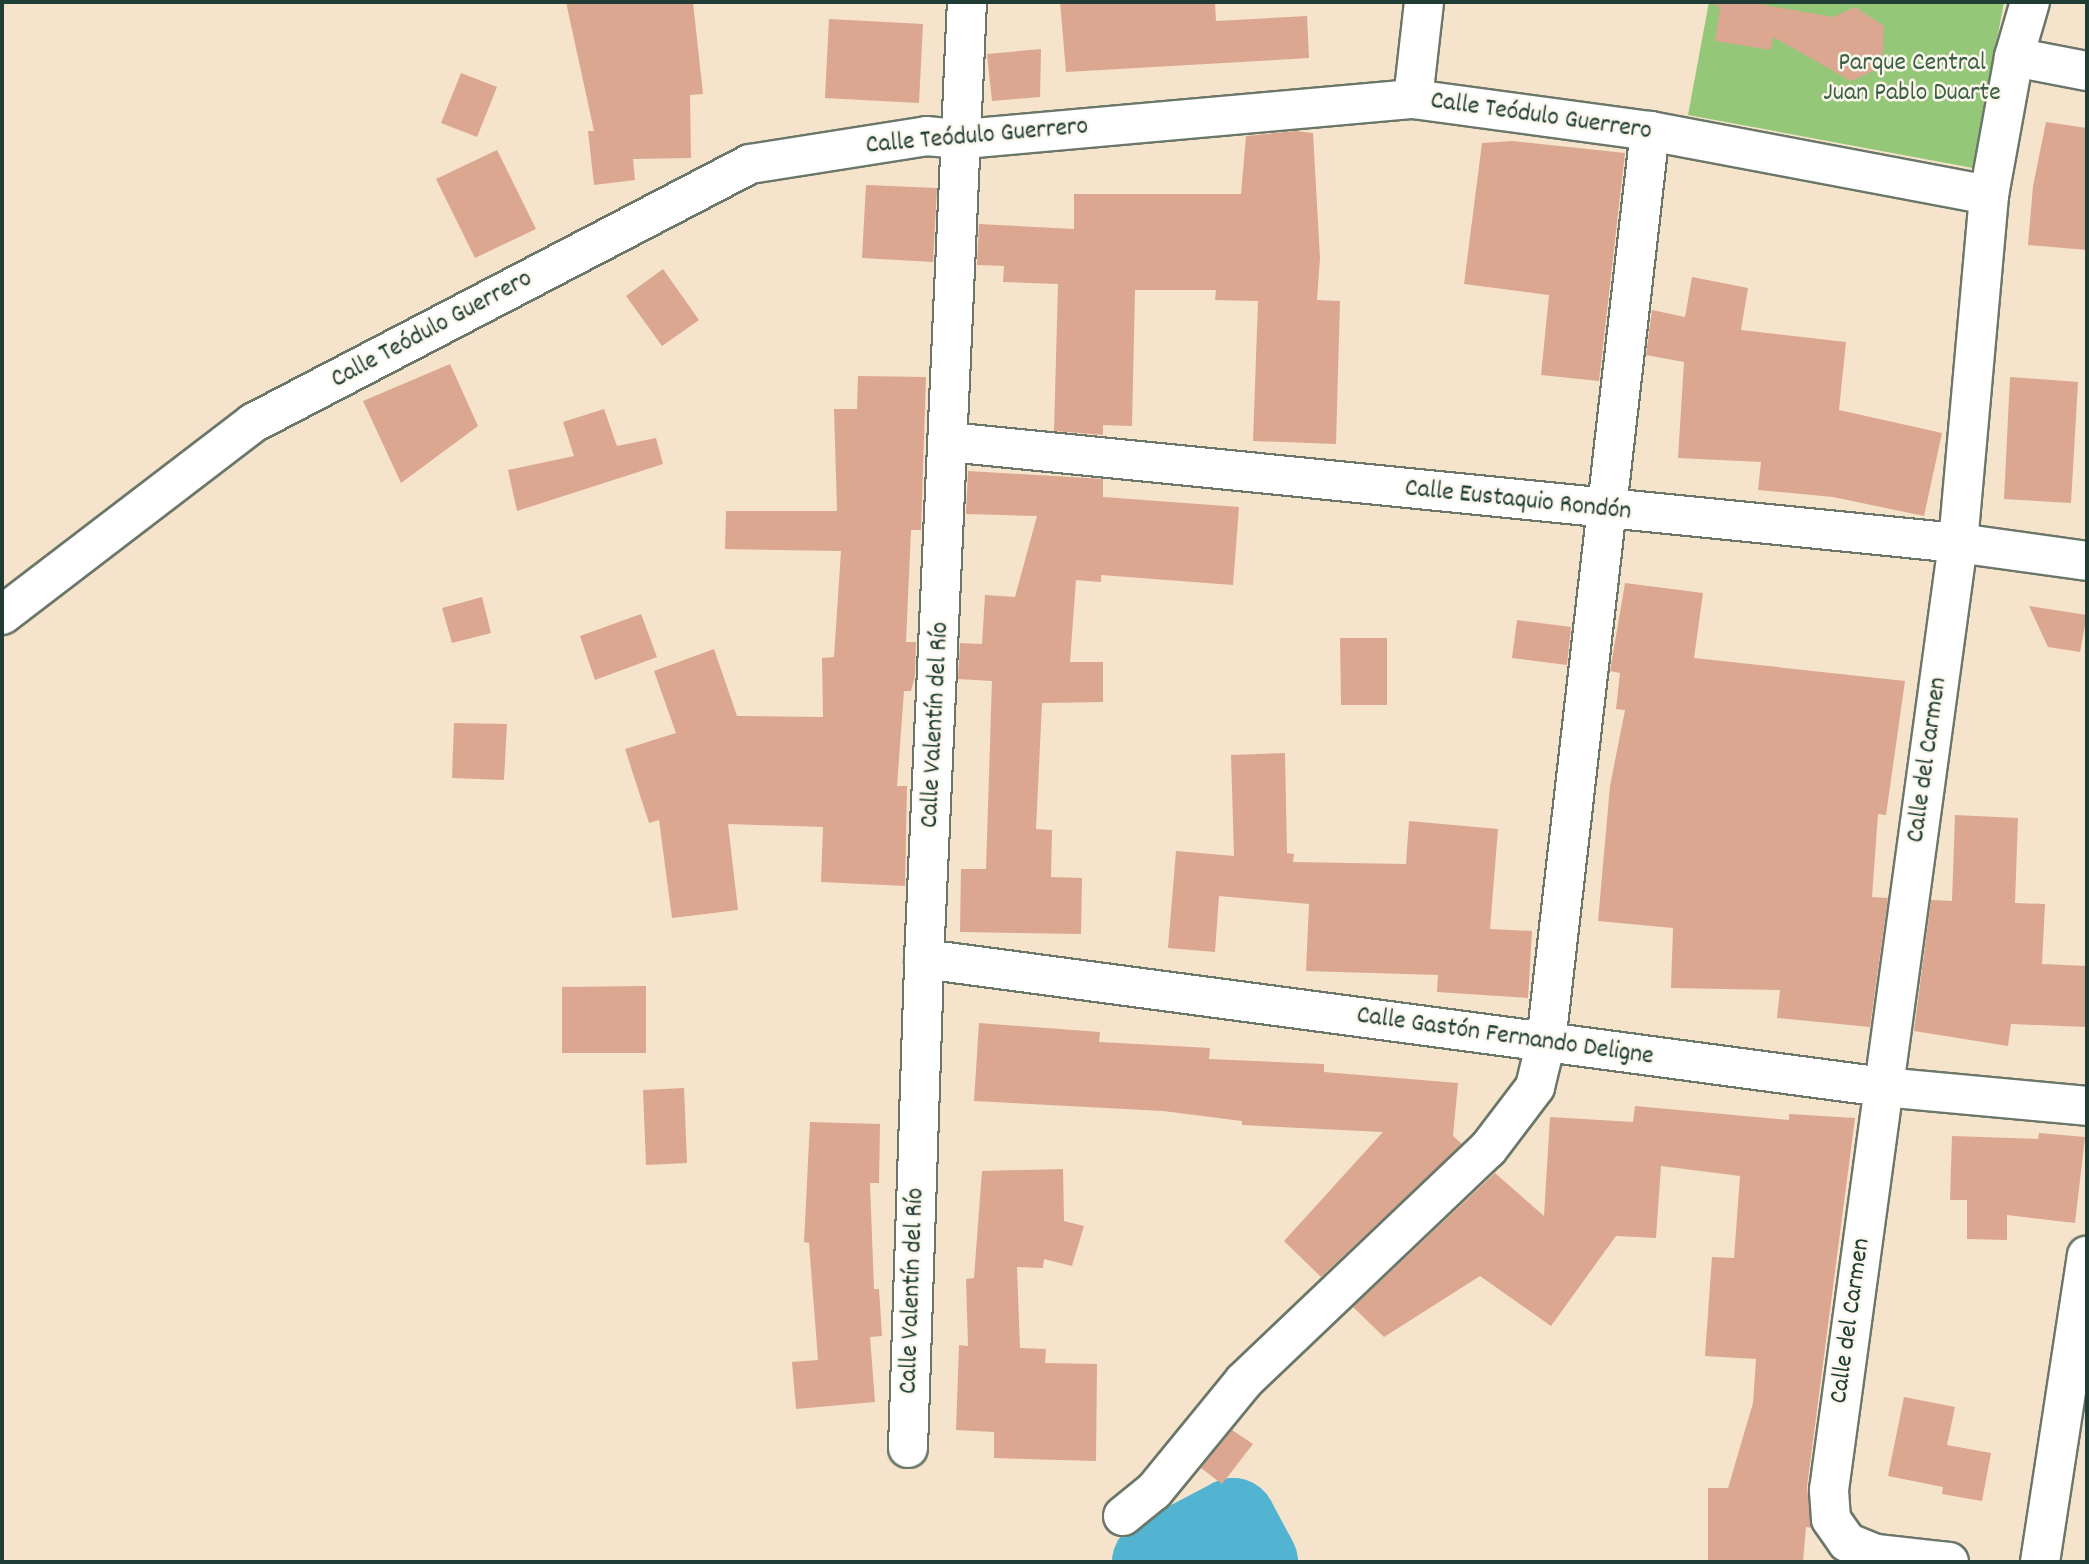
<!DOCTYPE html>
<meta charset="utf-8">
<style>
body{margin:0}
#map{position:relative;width:2089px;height:1564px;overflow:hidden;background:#f6e3cb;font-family:Dekko,sans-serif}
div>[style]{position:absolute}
.green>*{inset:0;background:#94c777}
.river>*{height:86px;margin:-43px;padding:0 43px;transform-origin:43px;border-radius:43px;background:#52b4d1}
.building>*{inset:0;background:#dba791}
.roads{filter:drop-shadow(2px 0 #6a7769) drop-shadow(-2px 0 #6a7769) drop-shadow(0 2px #6a7769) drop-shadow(0 -2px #6a7769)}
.minor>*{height:38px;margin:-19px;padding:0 19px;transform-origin:19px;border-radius:19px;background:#fff}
span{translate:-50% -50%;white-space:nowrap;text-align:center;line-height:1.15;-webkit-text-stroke:5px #fbf7ec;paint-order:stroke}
.park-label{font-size:26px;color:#3c6045}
.street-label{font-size:26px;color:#1f3d34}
.frame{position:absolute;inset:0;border:4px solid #1f3d34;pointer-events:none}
</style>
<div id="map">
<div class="green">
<div style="clip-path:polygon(1709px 2px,2004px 2px,1973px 168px,1688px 115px)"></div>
</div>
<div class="river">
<div style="left:1155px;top:1562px;width:88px;rotate:-27.7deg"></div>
<div style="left:1233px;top:1521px;width:47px;rotate:61.8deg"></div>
</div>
<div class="building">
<div style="clip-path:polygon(566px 2px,693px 2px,703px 94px,690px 95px,691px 158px,633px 159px,635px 180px,594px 185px,588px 131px,594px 131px)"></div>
<div style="clip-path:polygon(1060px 2px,1215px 2px,1216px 21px,1307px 16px,1309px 58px,1066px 72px)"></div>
<div style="clip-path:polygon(1710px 2px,1748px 2px,1833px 17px,1855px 7px,1884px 26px,1882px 67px,1851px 81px,1773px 37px,1771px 50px,1715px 41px,1720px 8px)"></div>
<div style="clip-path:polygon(829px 19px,923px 24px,919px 103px,825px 98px)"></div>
<div style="clip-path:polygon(1041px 49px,1040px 97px,992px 101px,987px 54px)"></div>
<div style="clip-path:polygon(461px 73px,497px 87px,477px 137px,441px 123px)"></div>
<div style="clip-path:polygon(2046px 122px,2087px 128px,2087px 250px,2028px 245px,2033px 186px)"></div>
<div style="clip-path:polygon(1296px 131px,1313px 133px,1320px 258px,1317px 300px,1340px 301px,1336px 444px,1253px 441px,1258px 301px,1215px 300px,1216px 290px,1135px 290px,1132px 426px,1103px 425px,1103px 435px,1054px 431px,1058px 284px,1003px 282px,1004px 266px,977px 265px,979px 224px,1074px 229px,1074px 194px,1241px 194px,1246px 136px)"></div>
<div style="clip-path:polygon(1513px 141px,1625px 153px,1599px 381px,1541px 375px,1549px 295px,1464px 284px,1482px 143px)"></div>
<div style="clip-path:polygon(497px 150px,536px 229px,475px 258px,436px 179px)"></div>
<div style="clip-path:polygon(866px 185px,937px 188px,933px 262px,862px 258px)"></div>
<div style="clip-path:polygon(663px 269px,699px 320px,662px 346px,626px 296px)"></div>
<div style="clip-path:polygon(1692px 277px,1748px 288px,1741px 330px,1846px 342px,1839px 410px,1942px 433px,1924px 516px,1833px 497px,1758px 490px,1761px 462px,1678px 458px,1684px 362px,1646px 355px,1652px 310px,1685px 317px)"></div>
<div style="clip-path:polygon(450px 364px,478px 426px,401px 483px,363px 401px)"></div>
<div style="clip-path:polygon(858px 376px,926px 377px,921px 530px,911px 530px,906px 642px,916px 642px,915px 676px,911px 691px,904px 691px,897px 786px,907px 786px,905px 886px,821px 882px,823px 827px,728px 824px,738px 910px,672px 918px,659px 820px,649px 823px,625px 749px,676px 733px,654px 671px,714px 649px,737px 716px,823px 717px,822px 658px,834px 657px,841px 551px,725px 549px,726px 511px,837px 511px,834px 409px,857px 409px)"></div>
<div style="clip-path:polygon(2010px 377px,2078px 382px,2071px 503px,2004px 499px)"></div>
<div style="clip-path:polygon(604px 409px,617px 446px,656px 438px,663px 464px,517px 511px,508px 470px,574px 456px,563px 422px)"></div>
<div style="clip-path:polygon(968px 471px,1103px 479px,1103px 497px,1239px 507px,1233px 585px,1101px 575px,1101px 582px,1076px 580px,1070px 662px,1103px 662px,1103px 702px,1042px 703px,1036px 829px,1052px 830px,1051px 877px,1082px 878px,1081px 934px,960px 932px,961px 869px,986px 869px,992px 681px,958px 679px,960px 643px,982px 644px,985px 595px,1015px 597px,1037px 516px,966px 514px)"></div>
<div style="clip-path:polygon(1625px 583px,1703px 593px,1694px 658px,1905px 681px,1886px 815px,1878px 814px,1872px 897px,1888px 898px,1870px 1027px,1777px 1018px,1780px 990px,1671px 988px,1673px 928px,1598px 921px,1610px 786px,1625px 710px,1616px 709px,1620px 673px,1610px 671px)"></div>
<div style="clip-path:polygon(482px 597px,491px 633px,452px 643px,442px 608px)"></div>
<div style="clip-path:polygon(2029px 606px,2087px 615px,2080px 652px,2048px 647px)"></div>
<div style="clip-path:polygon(641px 614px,657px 657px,595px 680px,580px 636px)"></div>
<div style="clip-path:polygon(1517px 620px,1571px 627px,1567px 665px,1512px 658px)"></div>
<div style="clip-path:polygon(1340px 638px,1387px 638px,1387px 705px,1341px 705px)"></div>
<div style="clip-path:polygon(454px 723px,507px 724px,504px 780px,452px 778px)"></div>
<div style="clip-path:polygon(1285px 753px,1287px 853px,1294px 854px,1293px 862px,1406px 864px,1409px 821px,1498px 829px,1490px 929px,1532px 931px,1528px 998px,1437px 992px,1438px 975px,1306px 971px,1309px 904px,1219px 896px,1215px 952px,1168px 948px,1176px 851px,1234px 856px,1231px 755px)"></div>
<div style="clip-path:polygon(1955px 815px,2018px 818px,2015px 903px,2045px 904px,2042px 964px,2087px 966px,2087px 1027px,2011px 1024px,2008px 1046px,1914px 1031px,1931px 900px,1952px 901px)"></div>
<div style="clip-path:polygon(646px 986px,646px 1053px,562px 1053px,562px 987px)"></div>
<div style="clip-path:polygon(979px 1023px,1100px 1032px,1099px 1042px,1210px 1048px,1209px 1059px,1324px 1064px,1324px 1072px,1458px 1083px,1453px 1136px,1462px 1144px,1321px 1277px,1284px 1241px,1383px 1132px,1242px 1125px,1242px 1121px,1163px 1111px,974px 1101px)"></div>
<div style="clip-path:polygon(684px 1088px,687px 1163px,646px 1165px,643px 1090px)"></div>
<div style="clip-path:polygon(1635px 1106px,1789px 1120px,1789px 1114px,1855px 1118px,1807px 1487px,1812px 1528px,1806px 1527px,1803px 1562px,1708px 1562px,1708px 1488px,1728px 1488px,1753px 1403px,1756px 1359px,1705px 1356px,1712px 1257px,1734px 1258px,1740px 1176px,1661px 1166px,1656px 1238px,1616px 1236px,1551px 1326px,1480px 1276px,1384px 1337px,1353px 1307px,1495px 1173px,1544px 1216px,1550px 1117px,1633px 1122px)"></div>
<div style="clip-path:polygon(810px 1122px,880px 1124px,879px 1183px,870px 1183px,874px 1289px,879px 1289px,882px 1336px,870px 1337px,875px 1402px,796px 1409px,792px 1362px,818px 1360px,809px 1243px,804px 1242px)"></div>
<div style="clip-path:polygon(2039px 1133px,2085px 1137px,2075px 1223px,2007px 1215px,2007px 1240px,1967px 1239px,1967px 1200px,1950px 1200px,1952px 1136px,2038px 1139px)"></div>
<div style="clip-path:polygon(1063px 1169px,1064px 1221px,1084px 1226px,1072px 1266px,1044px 1259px,1043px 1268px,1017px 1267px,1020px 1348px,1046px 1349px,1045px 1363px,1097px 1364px,1096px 1461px,994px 1458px,994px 1432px,956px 1430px,959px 1345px,968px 1346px,966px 1279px,974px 1278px,982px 1171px)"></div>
<div style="clip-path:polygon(1904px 1397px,1955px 1407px,1947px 1445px,1991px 1453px,1982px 1501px,1942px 1494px,1943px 1487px,1888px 1476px)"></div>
<div style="clip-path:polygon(1232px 1430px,1253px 1444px,1222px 1484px,1201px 1468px)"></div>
</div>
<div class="roads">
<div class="minor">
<div style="left:2014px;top:57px;width:74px;rotate:10.9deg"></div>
<div style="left:1413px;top:99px;width:98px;rotate:-83.5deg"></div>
<div style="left:949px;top:442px;width:1014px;rotate:5.72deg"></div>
<div style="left:1958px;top:543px;width:130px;rotate:7.9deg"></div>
<div style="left:2px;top:615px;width:316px;rotate:-37.4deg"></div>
<div style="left:253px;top:423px;width:560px;rotate:-27.53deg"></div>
<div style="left:750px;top:164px;width:178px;rotate:-9deg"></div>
<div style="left:926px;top:136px;width:38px;rotate:5deg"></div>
<div style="left:964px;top:139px;width:451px;rotate:-5.1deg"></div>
<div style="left:1413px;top:99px;width:239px;rotate:7.7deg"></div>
<div style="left:1650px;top:131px;width:345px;rotate:10.7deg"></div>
<div style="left:924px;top:959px;width:968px;rotate:7.6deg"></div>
<div style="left:1883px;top:1087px;width:205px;rotate:5.3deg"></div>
<div style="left:908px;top:1448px;width:489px;rotate:-88.1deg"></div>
<div style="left:924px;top:959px;width:958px;rotate:-87.43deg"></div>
<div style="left:1123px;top:1516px;width:40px;rotate:-39deg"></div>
<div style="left:1154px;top:1491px;width:142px;rotate:-50.7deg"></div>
<div style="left:1244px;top:1381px;width:337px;rotate:-43.6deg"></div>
<div style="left:1488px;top:1149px;width:78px;rotate:-52.8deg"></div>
<div style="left:1535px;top:1087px;width:46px;rotate:-76.3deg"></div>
<div style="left:1546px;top:1042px;width:917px;rotate:-83.49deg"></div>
<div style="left:1949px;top:1562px;width:73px;rotate:-173.7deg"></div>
<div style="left:1876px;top:1554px;width:31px;rotate:-158deg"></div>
<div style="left:1847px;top:1542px;width:28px;rotate:-125deg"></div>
<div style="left:1831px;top:1519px;width:29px;rotate:-94deg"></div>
<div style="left:1829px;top:1490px;width:956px;rotate:-82.24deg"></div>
<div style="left:1958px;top:543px;width:349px;rotate:-84.9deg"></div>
<div style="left:1989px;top:195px;width:140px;rotate:-79.7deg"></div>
<div style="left:2014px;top:57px;width:57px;rotate:-73.8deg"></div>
<div style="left:2040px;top:1562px;width:310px;rotate:-81.3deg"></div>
</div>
</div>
<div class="park-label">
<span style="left:1912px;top:79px">Parque Central<br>Juan Pablo Duarte</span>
</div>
<div class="street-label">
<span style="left:1541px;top:117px;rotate:8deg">Calle Teódulo Guerrero</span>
<span style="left:977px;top:137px;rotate:-5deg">Calle Teódulo Guerrero</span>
<span style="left:432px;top:330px;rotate:-28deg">Calle Teódulo Guerrero</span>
<span style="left:1518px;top:501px;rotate:6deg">Calle Eustaquio Rondón</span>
<span style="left:936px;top:725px;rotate:-87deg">Calle Valentín del Río</span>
<span style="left:1928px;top:760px;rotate:-82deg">Calle del Carmen</span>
<span style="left:1505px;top:1037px;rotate:8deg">Calle Gastón Fernando Deligne</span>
<span style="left:913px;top:1291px;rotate:-88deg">Calle Valentín del Río</span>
<span style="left:1851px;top:1321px;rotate:-82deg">Calle del Carmen</span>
</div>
<div class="frame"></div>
</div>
